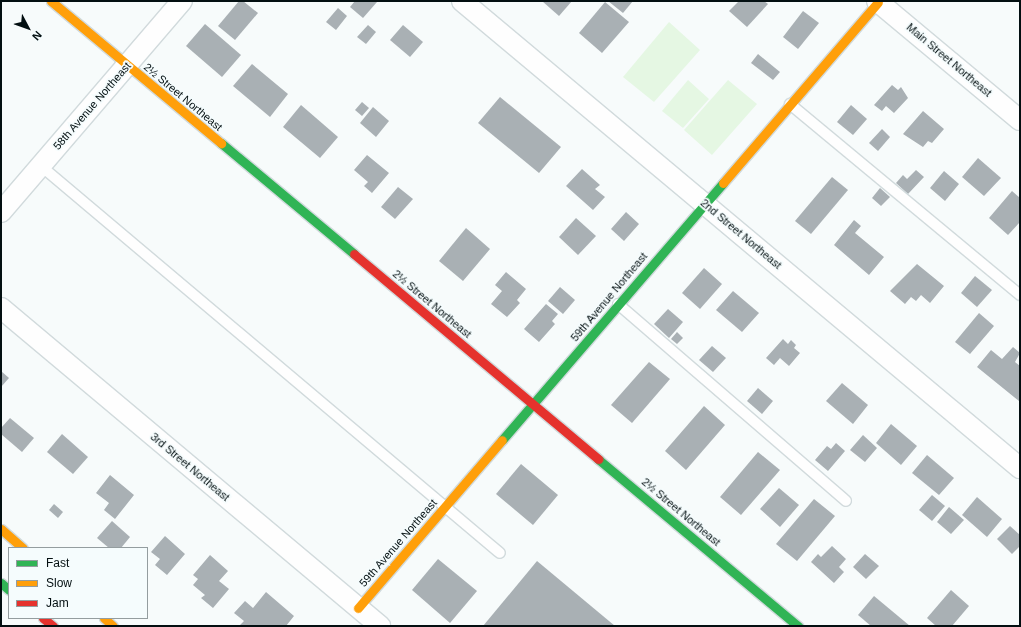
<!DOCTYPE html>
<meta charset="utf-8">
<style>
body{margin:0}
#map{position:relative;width:1021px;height:627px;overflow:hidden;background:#f7fbfb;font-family:Helvetica,sans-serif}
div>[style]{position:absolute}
.green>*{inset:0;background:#e5f7e3}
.building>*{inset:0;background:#a9b0b4}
.roads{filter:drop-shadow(1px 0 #d1dadc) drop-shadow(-1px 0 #d1dadc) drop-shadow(0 1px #d1dadc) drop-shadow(0 -1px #d1dadc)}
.lane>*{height:10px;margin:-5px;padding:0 5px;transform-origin:5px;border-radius:5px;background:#fefefe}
.street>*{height:20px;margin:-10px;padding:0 10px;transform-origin:10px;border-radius:10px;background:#fefefe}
.fast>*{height:9px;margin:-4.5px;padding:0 4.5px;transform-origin:4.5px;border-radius:4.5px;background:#30b455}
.slow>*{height:9px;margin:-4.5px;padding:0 4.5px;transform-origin:4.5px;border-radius:4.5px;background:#ff9f0a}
.jam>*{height:9px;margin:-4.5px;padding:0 4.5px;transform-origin:4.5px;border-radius:4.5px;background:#e5322d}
span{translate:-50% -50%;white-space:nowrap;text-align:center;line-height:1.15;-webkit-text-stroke:3.5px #f5fcfd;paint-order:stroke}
.street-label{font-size:11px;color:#030f11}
.frame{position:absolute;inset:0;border:2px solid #030f11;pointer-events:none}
.legend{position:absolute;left:8px;top:547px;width:140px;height:72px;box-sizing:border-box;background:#f5fcfd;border:1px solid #949d9f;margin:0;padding:5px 7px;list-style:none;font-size:12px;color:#030f11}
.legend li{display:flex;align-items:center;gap:8px;height:20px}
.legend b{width:20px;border:1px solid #949d9f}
.north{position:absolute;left:8px;top:8px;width:40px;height:40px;-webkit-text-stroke:3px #f5fcfd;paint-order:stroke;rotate:131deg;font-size:11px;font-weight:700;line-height:16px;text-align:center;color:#030f11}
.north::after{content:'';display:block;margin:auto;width:14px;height:18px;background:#030f11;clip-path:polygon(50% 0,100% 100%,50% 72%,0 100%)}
</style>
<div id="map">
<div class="green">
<div style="clip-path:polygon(669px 22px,700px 50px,654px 102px,623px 77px)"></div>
<div style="clip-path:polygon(688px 80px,709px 99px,683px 128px,662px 111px)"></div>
<div style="clip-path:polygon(728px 80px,757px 104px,712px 155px,684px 130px)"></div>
</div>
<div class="building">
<div style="clip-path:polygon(239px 1px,243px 1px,258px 13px,235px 40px,218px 26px)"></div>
<div style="clip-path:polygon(355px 1px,376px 1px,377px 2px,363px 18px,350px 7px)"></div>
<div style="clip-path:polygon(542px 1px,572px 1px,559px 16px)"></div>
<div style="clip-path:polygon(608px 1px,633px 1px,623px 13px)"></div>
<div style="clip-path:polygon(739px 1px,764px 1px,768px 4px,747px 27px,729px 11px)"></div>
<div style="clip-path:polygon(605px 2px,629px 22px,602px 53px,579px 33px)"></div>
<div style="clip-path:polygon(338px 8px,347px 16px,336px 30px,326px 22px)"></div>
<div style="clip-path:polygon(803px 11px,819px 23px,798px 49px,783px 37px)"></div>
<div style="clip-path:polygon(205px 24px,241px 55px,222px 77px,186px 46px)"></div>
<div style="clip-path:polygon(368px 25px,376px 32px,366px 44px,357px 37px)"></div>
<div style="clip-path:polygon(403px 25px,423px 42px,410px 57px,390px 40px)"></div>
<div style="clip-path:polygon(758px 54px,780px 72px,773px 80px,751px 63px)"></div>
<div style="clip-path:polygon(252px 64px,288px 94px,270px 117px,233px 86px)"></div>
<div style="clip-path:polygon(892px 85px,898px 90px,901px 87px,908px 98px,894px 113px,886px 106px,882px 111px,874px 105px)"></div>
<div style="clip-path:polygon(500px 97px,561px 147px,539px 173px,478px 123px)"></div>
<div style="clip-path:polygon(362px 102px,369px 108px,362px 116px,355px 110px)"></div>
<div style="clip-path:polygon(301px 105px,338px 137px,320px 158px,283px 127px)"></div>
<div style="clip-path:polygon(851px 105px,867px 119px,853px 135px,837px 122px)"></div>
<div style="clip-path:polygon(373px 107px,389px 121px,376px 137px,360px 123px)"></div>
<div style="clip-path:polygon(923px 111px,944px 129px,932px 143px,928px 141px,923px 147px,903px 134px)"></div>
<div style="clip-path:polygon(882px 129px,890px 137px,878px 151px,869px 143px)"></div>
<div style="clip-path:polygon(367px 155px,389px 173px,372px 193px,364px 186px,368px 182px,354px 170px)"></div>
<div style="clip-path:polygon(978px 158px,1001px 178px,984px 196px,962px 177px)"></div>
<div style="clip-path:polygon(582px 169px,600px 185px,595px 189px,605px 197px,593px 210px,566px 186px)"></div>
<div style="clip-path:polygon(916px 170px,924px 177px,908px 194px,896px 183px,903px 175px,907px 179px)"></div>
<div style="clip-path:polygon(944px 171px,959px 184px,945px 201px,930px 188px)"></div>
<div style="clip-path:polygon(832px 177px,848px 190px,811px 234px,795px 221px)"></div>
<div style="clip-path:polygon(398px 187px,413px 199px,395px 219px,381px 207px)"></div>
<div style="clip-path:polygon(880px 188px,890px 197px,881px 206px,872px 198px)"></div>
<div style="clip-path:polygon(1012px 191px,1020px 198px,1020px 222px,1008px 235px,989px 218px)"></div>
<div style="clip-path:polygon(626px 212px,639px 224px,624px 241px,611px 229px)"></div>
<div style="clip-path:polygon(576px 218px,596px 236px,578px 255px,559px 237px)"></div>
<div style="clip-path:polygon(854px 220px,861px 226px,855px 233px,884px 257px,869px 275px,834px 245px)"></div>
<div style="clip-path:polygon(466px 228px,490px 249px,463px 281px,439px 261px)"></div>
<div style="clip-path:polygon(917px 264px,944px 286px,930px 303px,921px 295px,916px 301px,911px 297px,905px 304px,890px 291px)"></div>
<div style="clip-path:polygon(704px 268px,722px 284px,700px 309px,682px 293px)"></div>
<div style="clip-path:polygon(506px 272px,526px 289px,517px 300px,520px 303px,507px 317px,491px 304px,502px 291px,495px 285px)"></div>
<div style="clip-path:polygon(975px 276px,992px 290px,977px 307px,961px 293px)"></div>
<div style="clip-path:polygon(560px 287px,575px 300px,563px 314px,548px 301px)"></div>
<div style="clip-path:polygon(733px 291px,759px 313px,742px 332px,716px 310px)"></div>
<div style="clip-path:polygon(546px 304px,558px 314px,552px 321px,555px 324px,539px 342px,524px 329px)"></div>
<div style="clip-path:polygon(668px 309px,683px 322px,669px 338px,654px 324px)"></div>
<div style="clip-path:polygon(979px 313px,994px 326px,970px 354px,955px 342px)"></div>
<div style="clip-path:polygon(677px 332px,683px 338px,677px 344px,671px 339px)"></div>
<div style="clip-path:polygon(783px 339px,788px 344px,791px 340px,796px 345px,794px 348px,800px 353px,789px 366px,780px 358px,774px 365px,766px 358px)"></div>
<div style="clip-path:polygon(712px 346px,726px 358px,713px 372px,699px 360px)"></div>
<div style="clip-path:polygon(1013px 347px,1020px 353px,1015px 362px,1020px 366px,1019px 401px,977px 367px,991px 350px,1002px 359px)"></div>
<div style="clip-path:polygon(649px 362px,670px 379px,632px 423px,611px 405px)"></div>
<div style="clip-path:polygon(1px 371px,9px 378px,1px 387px)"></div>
<div style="clip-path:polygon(842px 383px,868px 405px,853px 424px,826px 401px)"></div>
<div style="clip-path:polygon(758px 388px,773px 401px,762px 414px,747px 401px)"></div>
<div style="clip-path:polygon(704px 406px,725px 425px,686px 470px,665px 451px)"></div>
<div style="clip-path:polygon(10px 418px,34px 438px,22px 452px,1px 434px,1px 428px)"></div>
<div style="clip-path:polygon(891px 424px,917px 446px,901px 465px,876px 443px)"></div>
<div style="clip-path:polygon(62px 434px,88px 457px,73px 474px,47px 452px)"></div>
<div style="clip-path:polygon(863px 435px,877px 448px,865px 462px,850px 450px)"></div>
<div style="clip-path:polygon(836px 443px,845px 451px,828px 471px,815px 460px,827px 446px,831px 449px)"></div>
<div style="clip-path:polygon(758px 452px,780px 470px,741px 515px,720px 497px)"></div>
<div style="clip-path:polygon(927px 455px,954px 478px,939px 495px,912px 473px)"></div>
<div style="clip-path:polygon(521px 464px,558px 495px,533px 525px,496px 494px)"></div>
<div style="clip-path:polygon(110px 475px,134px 495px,115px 519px,104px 510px,109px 503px,96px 493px)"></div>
<div style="clip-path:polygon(779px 488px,799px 505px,780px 527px,760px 509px)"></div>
<div style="clip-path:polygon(932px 495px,945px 506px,932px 521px,919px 510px)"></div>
<div style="clip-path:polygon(977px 497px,1002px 519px,987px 537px,962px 515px)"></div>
<div style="clip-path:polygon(814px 499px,835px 516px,797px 561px,776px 544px)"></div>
<div style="clip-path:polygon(54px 504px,63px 512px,58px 518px,49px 510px)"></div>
<div style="clip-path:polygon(949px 507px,964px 520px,951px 534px,937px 522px)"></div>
<div style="clip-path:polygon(112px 521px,130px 537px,121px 548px,109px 548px,97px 538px)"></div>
<div style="clip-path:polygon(1010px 526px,1020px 535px,1020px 546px,1012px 554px,997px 539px)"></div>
<div style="clip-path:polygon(165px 536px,185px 554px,167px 575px,155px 565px,160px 559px,151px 552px)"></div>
<div style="clip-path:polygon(832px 546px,846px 559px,839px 567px,844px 572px,834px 583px,811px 562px,818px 554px,821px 557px)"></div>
<div style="clip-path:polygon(865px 554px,879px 566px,866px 579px,853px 567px)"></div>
<div style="clip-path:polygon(210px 555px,228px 571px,219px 581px,229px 589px,213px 608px,201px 598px,205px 595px,193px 585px,198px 579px,193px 575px)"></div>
<div style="clip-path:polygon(438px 559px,477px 591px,450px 623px,412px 590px)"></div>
<div style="clip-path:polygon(537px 561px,615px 626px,483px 626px)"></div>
<div style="clip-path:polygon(951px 590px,969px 606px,952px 626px,936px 626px,927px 618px)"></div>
<div style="clip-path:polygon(266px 592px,294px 616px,286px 626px,239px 626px,244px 621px,234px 613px,245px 601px,253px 608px)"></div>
<div style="clip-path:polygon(874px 596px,910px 626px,871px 626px,858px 615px)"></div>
</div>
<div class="roads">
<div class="lane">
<div style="left:790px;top:104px;width:299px;rotate:39.7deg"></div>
<div style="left:41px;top:166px;width:600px;rotate:40.14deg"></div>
<div style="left:618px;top:304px;width:301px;rotate:40.8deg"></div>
</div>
<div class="street">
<div style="left:462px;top:1px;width:728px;rotate:39.93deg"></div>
<div style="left:877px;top:1px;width:186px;rotate:39.8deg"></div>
<div style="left:1px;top:212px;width:278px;rotate:-49.4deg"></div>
<div style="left:1px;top:308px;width:495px;rotate:40deg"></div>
</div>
<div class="fast">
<div style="left:221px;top:143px;width:173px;rotate:39.8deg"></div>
<div style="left:502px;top:440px;width:339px;rotate:-49.3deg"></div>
<div style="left:598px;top:459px;width:261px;rotate:39.9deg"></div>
<div style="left:1px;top:583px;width:11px;rotate:41deg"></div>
</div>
<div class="slow">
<div style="left:51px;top:1px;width:222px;rotate:39.9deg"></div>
<div style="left:723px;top:183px;width:238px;rotate:-49.4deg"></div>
<div style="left:1px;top:529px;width:29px;rotate:41deg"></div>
<div style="left:358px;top:608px;width:221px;rotate:-49.4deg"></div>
<div style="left:104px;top:618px;width:12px;rotate:42deg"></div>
</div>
<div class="jam">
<div style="left:354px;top:254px;width:319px;rotate:40deg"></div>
<div style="left:43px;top:618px;width:13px;rotate:39deg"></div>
</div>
</div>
<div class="street-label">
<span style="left:949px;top:60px;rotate:40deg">Main Street Northeast</span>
<span style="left:183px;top:97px;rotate:40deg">2½ Street Northeast</span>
<span style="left:92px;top:106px;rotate:-49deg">58th Avenue Northeast</span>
<span style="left:741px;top:234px;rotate:40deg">2nd Street Northeast</span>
<span style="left:609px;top:297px;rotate:-50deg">59th Avenue Northeast</span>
<span style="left:432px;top:304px;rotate:40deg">2½ Street Northeast</span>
<span style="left:190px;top:467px;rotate:40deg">3rd Street Northeast</span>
<span style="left:681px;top:512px;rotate:40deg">2½ Street Northeast</span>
<span style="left:398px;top:543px;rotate:-49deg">59th Avenue Northeast</span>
</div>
<div class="frame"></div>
<ul class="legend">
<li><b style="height:5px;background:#30b455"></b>Fast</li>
<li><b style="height:5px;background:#ff9f0a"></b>Slow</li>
<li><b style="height:5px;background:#e5322d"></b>Jam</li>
</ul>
<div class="north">N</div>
</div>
